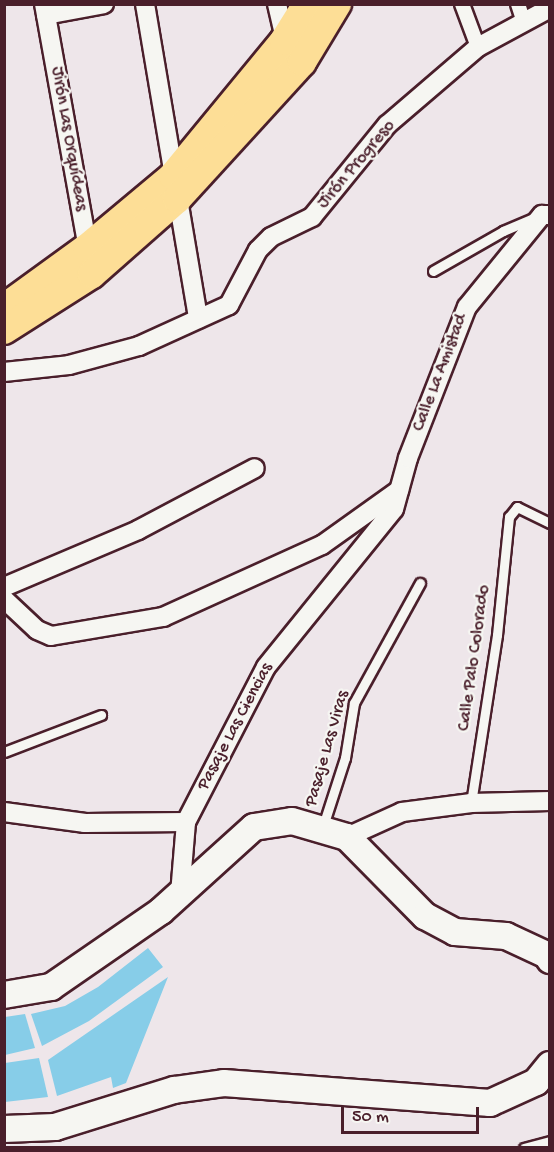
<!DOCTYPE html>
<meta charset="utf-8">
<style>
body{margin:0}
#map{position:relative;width:554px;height:1152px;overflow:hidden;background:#eee6ea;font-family:"Gochi Hand",sans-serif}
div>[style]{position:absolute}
.water>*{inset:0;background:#87cde8}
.roads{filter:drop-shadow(2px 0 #4a1f2b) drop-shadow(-2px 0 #4a1f2b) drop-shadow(0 2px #4a1f2b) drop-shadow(0 -2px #4a1f2b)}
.service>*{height:9px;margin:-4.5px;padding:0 4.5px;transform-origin:4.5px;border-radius:4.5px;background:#f6f6f2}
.pedestrian>*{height:14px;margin:-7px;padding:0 7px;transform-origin:7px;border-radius:7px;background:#f6f6f2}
.minor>*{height:18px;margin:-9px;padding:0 9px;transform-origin:9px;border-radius:9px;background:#f6f6f2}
.secondary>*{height:26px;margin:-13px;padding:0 13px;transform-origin:13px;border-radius:13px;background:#f6f6f2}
.primary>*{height:28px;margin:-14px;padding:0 14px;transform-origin:14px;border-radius:14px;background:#fdde96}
span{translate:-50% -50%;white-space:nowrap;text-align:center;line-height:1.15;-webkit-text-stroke:4.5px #f6f6f2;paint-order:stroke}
.street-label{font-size:18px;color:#4a1f2b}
.frame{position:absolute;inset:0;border:6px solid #4a1f2b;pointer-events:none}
.scale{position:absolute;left:341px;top:1107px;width:138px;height:27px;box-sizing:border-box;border:3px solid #4a1f2b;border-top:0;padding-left:8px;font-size:18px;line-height:21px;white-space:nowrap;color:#4a1f2b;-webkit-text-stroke:4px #f6f6f2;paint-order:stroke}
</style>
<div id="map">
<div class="water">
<div style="clip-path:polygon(148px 948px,163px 967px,89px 1021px,42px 1046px,31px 1014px,65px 1006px,98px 987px)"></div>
<div style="clip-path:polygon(168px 977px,126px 1083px,113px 1088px,111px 1077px,57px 1096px,48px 1060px)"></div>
<div style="clip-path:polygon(25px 1014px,35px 1048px,5px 1055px,5px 1017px)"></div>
<div style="clip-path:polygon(39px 1058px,48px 1097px,5px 1102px,5px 1063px)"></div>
</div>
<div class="roads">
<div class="service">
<div style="left:433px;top:271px;width:81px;rotate:-29.7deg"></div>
<div style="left:503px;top:231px;width:34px;rotate:-23deg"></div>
<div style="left:4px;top:752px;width:104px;rotate:-20.9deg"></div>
<div style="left:471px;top:803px;width:170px;rotate:-81.2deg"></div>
<div style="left:497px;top:635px;width:119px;rotate:-84.2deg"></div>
<div style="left:509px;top:517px;width:13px;rotate:-51deg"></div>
<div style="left:517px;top:507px;width:37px;rotate:26deg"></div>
<div style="left:322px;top:829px;width:75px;rotate:-72.1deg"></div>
<div style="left:345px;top:758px;width:56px;rotate:-80.7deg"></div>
<div style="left:354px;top:703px;width:137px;rotate:-61.2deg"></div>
<div style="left:524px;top:1148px;width:27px;rotate:-15deg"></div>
</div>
<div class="pedestrian">
<div style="left:462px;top:4px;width:46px;rotate:69.6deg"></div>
<div style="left:518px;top:4px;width:19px;rotate:72deg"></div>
</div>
<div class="minor">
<div style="left:44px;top:4px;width:254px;rotate:79.8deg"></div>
<div style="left:145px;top:4px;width:319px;rotate:80.4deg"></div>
<div style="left:277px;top:4px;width:40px;rotate:77deg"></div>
<div style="left:46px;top:15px;width:59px;rotate:-10.7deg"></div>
<div style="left:4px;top:372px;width:65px;rotate:-6.1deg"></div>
<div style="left:69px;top:365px;width:73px;rotate:-15.2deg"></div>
<div style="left:139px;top:346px;width:99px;rotate:-24.5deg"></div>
<div style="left:229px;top:305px;width:62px;rotate:-62.2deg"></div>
<div style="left:258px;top:250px;width:18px;rotate:-45deg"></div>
<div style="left:271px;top:237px;width:46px;rotate:-26deg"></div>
<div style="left:312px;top:217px;width:119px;rotate:-50.8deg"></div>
<div style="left:387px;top:125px;width:120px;rotate:-40.6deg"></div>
<div style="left:478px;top:47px;width:82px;rotate:-28.4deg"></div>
<div style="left:4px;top:587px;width:146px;rotate:-23deg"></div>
<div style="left:138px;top:530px;width:132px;rotate:-27.9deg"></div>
<div style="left:4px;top:599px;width:45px;rotate:43.2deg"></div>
<div style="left:37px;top:630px;width:15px;rotate:23deg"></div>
<div style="left:51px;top:636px;width:114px;rotate:-9.6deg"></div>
<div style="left:163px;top:617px;width:175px;rotate:-24.4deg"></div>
<div style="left:322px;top:545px;width:95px;rotate:-35.5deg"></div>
<div style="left:4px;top:812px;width:82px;rotate:7.7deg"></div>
<div style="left:85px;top:823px;width:101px;rotate:-0.6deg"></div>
<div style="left:186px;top:822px;width:174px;rotate:-62.7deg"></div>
<div style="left:266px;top:667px;width:203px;rotate:-51deg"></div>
<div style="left:394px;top:509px;width:53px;rotate:-74.6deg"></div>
<div style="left:408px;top:458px;width:162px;rotate:-68.7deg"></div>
<div style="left:467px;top:307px;width:119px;rotate:-50.8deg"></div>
<div style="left:542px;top:215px;width:8px"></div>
<div style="left:347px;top:837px;width:60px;rotate:-24.4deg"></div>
<div style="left:402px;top:812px;width:70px;rotate:-7.4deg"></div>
<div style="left:471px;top:803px;width:79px;rotate:-1.5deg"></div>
<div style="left:180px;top:894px;width:72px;rotate:-85.2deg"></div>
</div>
<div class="secondary">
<div style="left:4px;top:995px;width:48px;rotate:-9.7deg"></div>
<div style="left:51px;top:987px;width:134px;rotate:-34.6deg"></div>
<div style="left:161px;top:911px;width:125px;rotate:-42.1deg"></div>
<div style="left:254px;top:827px;width:38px;rotate:-9deg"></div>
<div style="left:292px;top:821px;width:57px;rotate:16.2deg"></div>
<div style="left:347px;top:837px;width:111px;rotate:45.4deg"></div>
<div style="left:425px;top:916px;width:34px;rotate:28deg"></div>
<div style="left:455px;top:932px;width:51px;rotate:4.5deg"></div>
<div style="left:506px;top:936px;width:45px;rotate:24.9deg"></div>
<div style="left:547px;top:955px;width:6px;rotate:59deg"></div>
<div style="left:4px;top:1129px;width:51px;rotate:-2.2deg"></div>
<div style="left:55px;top:1127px;width:125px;rotate:-17.3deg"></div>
<div style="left:174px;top:1090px;width:50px;rotate:-8deg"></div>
<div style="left:224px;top:1083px;width:267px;rotate:4.3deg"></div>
<div style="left:490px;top:1103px;width:51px;rotate:-24.5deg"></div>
<div style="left:536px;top:1082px;width:22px;rotate:-51deg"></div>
</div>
<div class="primary">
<div style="left:4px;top:308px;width:102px;rotate:-35.9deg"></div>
<div style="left:87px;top:248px;width:112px;rotate:-39.9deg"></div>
<div style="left:173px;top:176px;width:175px;rotate:-50.6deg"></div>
<div style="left:284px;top:41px;width:44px;rotate:-58.1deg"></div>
<div style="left:4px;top:330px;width:104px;rotate:-32.5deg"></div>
<div style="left:92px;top:274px;width:113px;rotate:-41.4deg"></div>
<div style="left:177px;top:199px;width:185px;rotate:-47.6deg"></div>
<div style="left:302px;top:62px;width:68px;rotate:-58.9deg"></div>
</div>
</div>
<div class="street-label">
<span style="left:68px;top:139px;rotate:80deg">Jirón Las Orquídeas</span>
<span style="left:357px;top:165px;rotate:-50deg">Jirón Progreso</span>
<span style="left:441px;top:373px;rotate:-69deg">Calle La Amistad</span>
<span style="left:475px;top:658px;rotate:-82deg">Calle Palo Colorado</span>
<span style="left:236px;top:727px;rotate:-62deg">Pasaje Las Ciencias</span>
<span style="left:328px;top:749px;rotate:-74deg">Pasaje Las Viras</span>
</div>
<div class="frame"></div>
<div class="scale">50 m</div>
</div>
